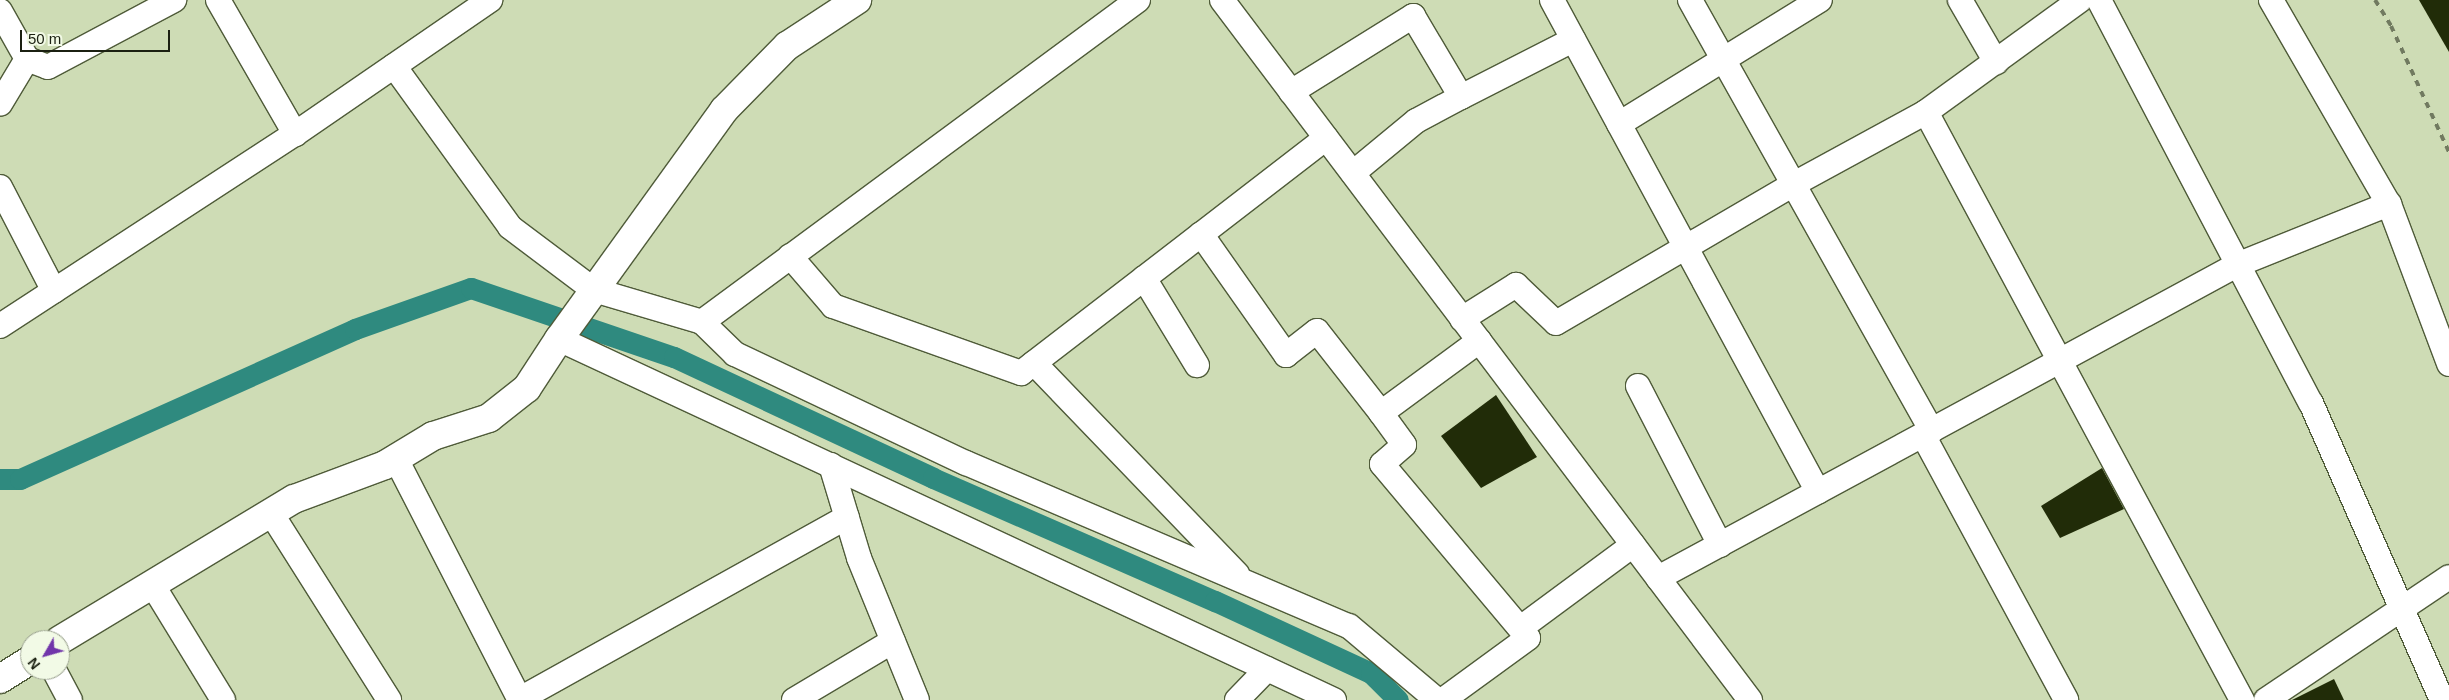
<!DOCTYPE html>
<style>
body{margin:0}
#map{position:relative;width:2449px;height:700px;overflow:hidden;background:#cedcb5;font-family:Helvetica,sans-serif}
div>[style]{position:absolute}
.canal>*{height:21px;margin:-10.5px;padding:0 10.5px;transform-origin:10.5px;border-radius:10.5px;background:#2f8a7f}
.building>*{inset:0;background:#212c08}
.roads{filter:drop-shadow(1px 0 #4f5b39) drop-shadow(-1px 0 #4f5b39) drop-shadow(0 1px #4f5b39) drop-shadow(0 -1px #4f5b39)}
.minor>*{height:24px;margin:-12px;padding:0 12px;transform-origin:12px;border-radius:12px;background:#fff}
.major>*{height:28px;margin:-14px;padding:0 14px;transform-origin:14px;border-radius:14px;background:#fff}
.rail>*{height:4px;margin-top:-2px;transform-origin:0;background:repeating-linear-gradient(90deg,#717a60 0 6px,transparent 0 12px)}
span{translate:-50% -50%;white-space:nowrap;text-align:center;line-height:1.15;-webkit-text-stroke:5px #f2fae6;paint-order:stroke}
.north{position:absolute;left:20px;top:630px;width:50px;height:50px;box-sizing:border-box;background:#f2fae6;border:1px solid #9ca391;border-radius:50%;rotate:232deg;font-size:14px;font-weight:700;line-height:20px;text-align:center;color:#1b2011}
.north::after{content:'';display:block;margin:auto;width:18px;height:22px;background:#7135aa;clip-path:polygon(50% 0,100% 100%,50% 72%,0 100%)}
.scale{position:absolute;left:20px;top:30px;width:150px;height:22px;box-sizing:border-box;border:2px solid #1b2011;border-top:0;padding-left:6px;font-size:15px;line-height:18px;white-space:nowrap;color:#1b2011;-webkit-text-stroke:4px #f2fae6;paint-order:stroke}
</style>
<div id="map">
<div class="canal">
<div style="left:0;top:479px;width:20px"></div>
<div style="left:20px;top:479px;width:367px;rotate:-24.1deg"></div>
<div style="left:355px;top:329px;width:123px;rotate:-19.5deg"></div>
<div style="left:471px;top:288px;width:214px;rotate:18.8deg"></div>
<div style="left:674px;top:357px;width:286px;rotate:25deg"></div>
<div style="left:933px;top:478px;width:308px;rotate:23.6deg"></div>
<div style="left:1215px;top:601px;width:172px;rotate:24.8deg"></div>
<div style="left:1371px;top:673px;width:38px;rotate:45deg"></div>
</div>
<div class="building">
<div style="clip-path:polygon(2419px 0,2449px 0,2449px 52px)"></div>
<div style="clip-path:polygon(1496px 395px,1537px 457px,1481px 488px,1441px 436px)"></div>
<div style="clip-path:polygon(2102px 468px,2124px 509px,2060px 538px,2041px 506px)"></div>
<div style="clip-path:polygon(2334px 679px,2344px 700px,2292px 700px)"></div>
</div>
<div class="roads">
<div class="minor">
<div style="left:218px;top:0;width:155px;rotate:60.1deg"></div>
<div style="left:295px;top:134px;width:237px;rotate:-34.5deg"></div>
<div style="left:1222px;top:0;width:877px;rotate:52.97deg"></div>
<div style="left:1552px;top:0;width:559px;rotate:61.6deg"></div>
<div style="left:1690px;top:0;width:494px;rotate:60.7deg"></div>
<div style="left:1960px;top:0;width:72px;rotate:59.9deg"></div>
<div style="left:2099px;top:0;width:455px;rotate:62.3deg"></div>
<div style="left:2311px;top:403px;width:325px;rotate:66.2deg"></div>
<div style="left:2271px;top:0;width:236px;rotate:60deg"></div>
<div style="left:2389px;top:204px;width:171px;rotate:69.4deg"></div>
<div style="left:0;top:11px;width:55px;rotate:60.6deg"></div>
<div style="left:27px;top:59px;width:52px;rotate:121deg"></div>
<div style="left:27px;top:59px;width:22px;rotate:21deg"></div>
<div style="left:48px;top:67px;width:143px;rotate:-28deg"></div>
<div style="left:394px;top:66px;width:198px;rotate:54.2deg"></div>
<div style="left:510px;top:227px;width:105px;rotate:36.9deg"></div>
<div style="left:594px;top:290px;width:113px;rotate:16.5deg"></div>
<div style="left:702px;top:322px;width:542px;rotate:-36.45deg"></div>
<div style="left:1291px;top:92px;width:144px;rotate:-31.9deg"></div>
<div style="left:1413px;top:16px;width:94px;rotate:59.3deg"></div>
<div style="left:1461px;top:97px;width:126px;rotate:-27deg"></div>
<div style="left:1926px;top:112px;width:190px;rotate:-36deg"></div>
<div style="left:1619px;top:124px;width:236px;rotate:-31.7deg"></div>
<div style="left:1353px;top:173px;width:82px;rotate:-39.5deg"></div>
<div style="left:1416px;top:121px;width:51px;rotate:-28.1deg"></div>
<div style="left:0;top:187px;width:117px;rotate:62.6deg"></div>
<div style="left:1201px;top:234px;width:148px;rotate:54.9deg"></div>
<div style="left:1286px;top:355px;width:39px;rotate:-38deg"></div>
<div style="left:1317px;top:331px;width:104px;rotate:52deg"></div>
<div style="left:1381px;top:413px;width:122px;rotate:-36.3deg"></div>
<div style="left:790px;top:256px;width:66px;rotate:49.3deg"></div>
<div style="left:833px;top:306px;width:200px;rotate:19.6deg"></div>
<div style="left:1021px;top:373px;width:385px;rotate:-37.6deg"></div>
<div style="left:1144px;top:278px;width:102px;rotate:58.7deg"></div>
<div style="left:1462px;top:319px;width:64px;rotate:-32.2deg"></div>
<div style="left:1516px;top:285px;width:55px;rotate:43.5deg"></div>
<div style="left:1556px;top:323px;width:276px;rotate:-30.3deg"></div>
<div style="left:1794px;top:184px;width:150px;rotate:-28.6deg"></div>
<div style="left:1926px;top:112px;width:668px;rotate:61.75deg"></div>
<div style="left:702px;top:322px;width:46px;rotate:44.1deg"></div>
<div style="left:735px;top:354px;width:255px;rotate:25.3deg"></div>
<div style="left:966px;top:463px;width:416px;rotate:23.1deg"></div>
<div style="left:1349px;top:626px;width:115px;rotate:40.1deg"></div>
<div style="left:0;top:326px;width:352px;rotate:-33.1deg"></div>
<div style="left:559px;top:339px;width:855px;rotate:24.98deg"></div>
<div style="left:1034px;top:363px;width:293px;rotate:46.1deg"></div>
<div style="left:1638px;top:386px;width:179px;rotate:62.7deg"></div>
<div style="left:1381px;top:413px;width:39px;rotate:54deg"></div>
<div style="left:1404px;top:445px;width:29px;rotate:139deg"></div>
<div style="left:1382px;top:464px;width:227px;rotate:50deg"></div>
<div style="left:1528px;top:638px;width:105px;rotate:143.9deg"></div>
<div style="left:1923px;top:435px;width:301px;rotate:61.6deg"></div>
<div style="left:396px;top:459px;width:271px;rotate:62.8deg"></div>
<div style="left:831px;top:465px;width:97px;rotate:73.2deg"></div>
<div style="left:859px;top:558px;width:153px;rotate:67.8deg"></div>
<div style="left:271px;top:513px;width:221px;rotate:57.7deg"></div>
<div style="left:1658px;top:578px;width:658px;rotate:-28.4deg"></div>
<div style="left:2237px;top:265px;width:164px;rotate:-21.9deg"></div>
<div style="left:152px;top:584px;width:136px;rotate:58.5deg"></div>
<div style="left:1522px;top:627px;width:138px;rotate:-36.5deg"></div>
<div style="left:54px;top:670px;width:34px;rotate:62deg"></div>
<div style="left:520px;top:699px;width:374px;rotate:-29.1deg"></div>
<div style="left:794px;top:700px;width:115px;rotate:-30.8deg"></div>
<div style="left:1237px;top:700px;width:43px;rotate:-45.9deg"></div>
<div style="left:2266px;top:700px;width:220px;rotate:-33.9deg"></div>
</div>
<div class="major">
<div style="left:60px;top:640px;width:273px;rotate:-31.1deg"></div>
<div style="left:294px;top:499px;width:97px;rotate:-20.5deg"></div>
<div style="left:385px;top:465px;width:56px;rotate:-31.1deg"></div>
<div style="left:433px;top:436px;width:59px;rotate:-17.8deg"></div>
<div style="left:489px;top:418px;width:48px;rotate:-38.3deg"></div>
<div style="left:527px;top:388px;width:59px;rotate:-56.9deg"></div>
<div style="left:559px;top:339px;width:282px;rotate:-54.2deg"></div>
<div style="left:724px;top:110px;width:90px;rotate:-45.5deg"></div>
<div style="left:787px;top:46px;width:84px;rotate:-33.3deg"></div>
<div style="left:0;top:679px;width:36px;rotate:-32deg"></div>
</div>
</div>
<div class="rail">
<div style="left:2375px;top:0;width:31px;rotate:58deg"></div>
<div style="left:2391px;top:26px;width:139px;rotate:65.3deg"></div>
</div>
<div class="north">N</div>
<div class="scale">50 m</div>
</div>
